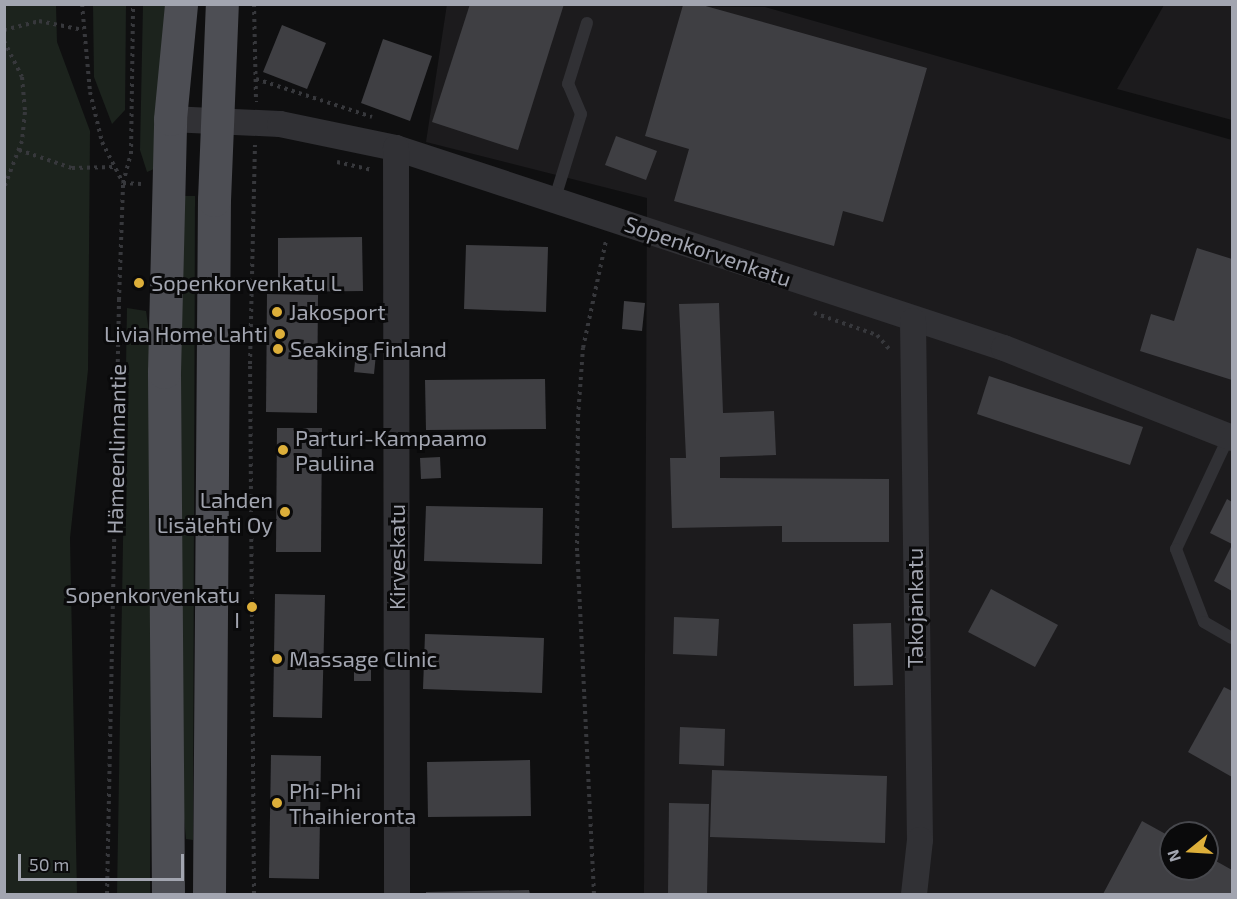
<!DOCTYPE html>
<meta charset="utf-8">
<style>
body{margin:0}
#map{position:relative;width:1237px;height:899px;overflow:hidden;background:#0f0f10;font-family:"Exo 2",sans-serif}
div>[style]{position:absolute}
.built>*{inset:0;background:#1c1b1d}
.green>*{inset:0;background:#1c231d}
.building>*{inset:0;background:#3f3f43}
.path>*{height:4px;margin-top:-2px;transform-origin:0;background:repeating-linear-gradient(90deg,#37383c 0 3px,transparent 0 7.5px)}
.lane>*{height:12px;margin:-6px;padding:0 6px;transform-origin:6px;border-radius:6px;background:#313135}
.street>*{height:26px;margin:-13px;padding:0 13px;transform-origin:13px;border-radius:13px;background:#313135}
.primary>*{height:33px;margin:-16.5px;padding:0 16.5px;transform-origin:16.5px;border-radius:16.5px;background:#4d4e54}
.dots>*{width:16px;height:16px;translate:-50% -50%;box-sizing:border-box;border:3px solid #0a0a0b;border-radius:50%}
span{translate:-50% -50%;white-space:nowrap;text-align:center;line-height:1.15;-webkit-text-stroke:6px #0a0a0b;paint-order:stroke}
.street-label{font-size:22px;color:#a2a5b0}
.poi-label{font-size:22px;color:#a2a5b0}
.left{translate:0 -50%;text-align:left}
.right{translate:-100% -50%;text-align:right}
.frame{position:absolute;inset:0;border:6px solid #a2a5b0;pointer-events:none}
.north{position:absolute;left:1159px;top:821px;width:60px;height:60px;box-sizing:border-box;background:#0a0a0b;border:2px solid #47484d;border-radius:50%;rotate:252deg;font-size:16px;font-weight:700;line-height:24px;text-align:center;color:#a2a5b0}
.north::after{content:'';display:block;margin:auto;width:21px;height:27px;background:#ddaf3a;clip-path:polygon(50% 0,100% 100%,50% 72%,0 100%)}
.scale{position:absolute;left:18px;top:854px;width:166px;height:27px;box-sizing:border-box;border:3px solid #a2a5b0;border-top:0;padding-left:8px;font-size:18px;line-height:21px;white-space:nowrap;color:#a2a5b0;-webkit-text-stroke:4px #0a0a0b;paint-order:stroke}
</style>
<div id="map">
<div class="built">
<div style="clip-path:polygon(evenodd,447px 4px,765px 7px,1232px 140px,1232px 894px,644px 894px,647px 198px,426px 142px,447px 4px,1171px 833px,1207px 833px,1207px 869px,1171px 869px,1171px 833px)"></div>
<div style="clip-path:polygon(1164px 5px,1232px 5px,1232px 120px,1117px 89px)"></div>
</div>
<div class="green">
<div style="clip-path:polygon(5px 4px,56px 5px,57px 42px,90px 131px,88px 370px,70px 538px,77px 894px,5px 894px)"></div>
<div style="clip-path:polygon(93px 5px,126px 5px,125px 110px,112px 124px,94px 77px)"></div>
<div style="clip-path:polygon(143px 5px,166px 5px,154px 169px,147px 172px,140px 150px)"></div>
<div style="clip-path:polygon(181px 196px,195px 196px,193px 840px,186px 839px,179px 768px)"></div>
<div style="clip-path:polygon(127px 308px,146px 311px,152px 353px,150px 894px,117px 894px)"></div>
</div>
<div class="building">
<div style="clip-path:polygon(470px 4px,564px 4px,518px 150px,432px 122px)"></div>
<div style="clip-path:polygon(683px 5px,702px 5px,927px 68px,883px 222px,843px 211px,834px 246px,674px 201px,689px 149px,645px 136px)"></div>
<div style="clip-path:polygon(282px 25px,326px 43px,307px 89px,263px 72px)"></div>
<div style="clip-path:polygon(383px 39px,432px 56px,410px 121px,361px 103px)"></div>
<div style="clip-path:polygon(616px 136px,657px 151px,646px 180px,605px 165px)"></div>
<div style="clip-path:polygon(362px 237px,363px 291px,278px 292px,278px 238px)"></div>
<div style="clip-path:polygon(466px 245px,548px 247px,546px 312px,464px 309px)"></div>
<div style="clip-path:polygon(1197px 248px,1232px 259px,1232px 380px,1140px 351px,1151px 314px,1174px 321px)"></div>
<div style="clip-path:polygon(267px 294px,318px 295px,317px 413px,266px 412px)"></div>
<div style="clip-path:polygon(624px 301px,645px 303px,642px 331px,622px 329px)"></div>
<div style="clip-path:polygon(719px 303px,723px 413px,774px 411px,776px 455px,720px 457px,720px 478px,889px 479px,889px 542px,782px 542px,782px 526px,672px 528px,670px 458px,686px 458px,679px 304px)"></div>
<div style="clip-path:polygon(356px 352px,376px 354px,374px 374px,354px 372px)"></div>
<div style="clip-path:polygon(989px 376px,1143px 427px,1130px 465px,977px 414px)"></div>
<div style="clip-path:polygon(545px 379px,546px 429px,426px 430px,425px 380px)"></div>
<div style="clip-path:polygon(277px 428px,322px 428px,321px 552px,276px 552px)"></div>
<div style="clip-path:polygon(440px 457px,441px 478px,421px 479px,420px 458px)"></div>
<div style="clip-path:polygon(1227px 499px,1232px 502px,1232px 544px,1210px 533px)"></div>
<div style="clip-path:polygon(426px 506px,543px 508px,542px 564px,424px 561px)"></div>
<div style="clip-path:polygon(1232px 545px,1232px 591px,1214px 581px)"></div>
<div style="clip-path:polygon(991px 589px,1058px 625px,1035px 667px,968px 632px)"></div>
<div style="clip-path:polygon(275px 594px,325px 595px,322px 718px,273px 717px)"></div>
<div style="clip-path:polygon(674px 617px,719px 619px,717px 656px,673px 654px)"></div>
<div style="clip-path:polygon(891px 623px,893px 685px,854px 686px,853px 624px)"></div>
<div style="clip-path:polygon(425px 634px,544px 638px,542px 693px,423px 689px)"></div>
<div style="clip-path:polygon(354px 658px,371px 658px,371px 681px,354px 681px)"></div>
<div style="clip-path:polygon(1224px 687px,1232px 691px,1232px 777px,1188px 752px)"></div>
<div style="clip-path:polygon(680px 727px,725px 729px,724px 766px,679px 764px)"></div>
<div style="clip-path:polygon(271px 755px,321px 756px,319px 879px,269px 878px)"></div>
<div style="clip-path:polygon(530px 760px,531px 816px,428px 817px,427px 762px)"></div>
<div style="clip-path:polygon(712px 770px,887px 776px,885px 843px,710px 837px)"></div>
<div style="clip-path:polygon(669px 803px,709px 804px,707px 894px,668px 894px)"></div>
<div style="clip-path:polygon(1142px 821px,1171px 837px,1171px 869px,1207px 869px,1207px 856px,1232px 870px,1232px 894px,1103px 894px)"></div>
<div style="clip-path:polygon(529px 890px,530px 894px,426px 894px,426px 892px)"></div>
</div>
<div class="path">
<div style="left:82px;top:4px;width:88px;rotate:84.8deg"></div>
<div style="left:90px;top:92px;width:51px;rotate:76.5deg"></div>
<div style="left:102px;top:142px;width:46px;rotate:62.9deg"></div>
<div style="left:123px;top:183px;width:18px;rotate:3deg"></div>
<div style="left:254px;top:4px;width:98px;rotate:88.8deg"></div>
<div style="left:4px;top:30px;width:36px;rotate:-14deg"></div>
<div style="left:39px;top:21px;width:45px;rotate:11.6deg"></div>
<div style="left:4px;top:41px;width:40px;rotate:63.4deg"></div>
<div style="left:22px;top:77px;width:35px;rotate:85deg"></div>
<div style="left:25px;top:112px;width:29px;rotate:96deg"></div>
<div style="left:22px;top:141px;width:50px;rotate:111deg"></div>
<div style="left:256px;top:79px;width:122px;rotate:18.1deg"></div>
<div style="left:19px;top:150px;width:56px;rotate:18.8deg"></div>
<div style="left:72px;top:168px;width:43px;rotate:-1.3deg"></div>
<div style="left:337px;top:162px;width:37px;rotate:13deg"></div>
<div style="left:814px;top:313px;width:67px;rotate:19.2deg"></div>
<div style="left:877px;top:335px;width:18px;rotate:49deg"></div>
<div style="left:107px;top:894px;width:594px;rotate:-88.84deg"></div>
<div style="left:119px;top:300px;width:117px;rotate:-88deg"></div>
<div style="left:123px;top:183px;width:30px;rotate:-75deg"></div>
<div style="left:131px;top:154px;width:150px;rotate:-89.2deg"></div>
<div style="left:254px;top:894px;width:530px;rotate:-90.43deg"></div>
<div style="left:250px;top:364px;width:219px;rotate:-88.7deg"></div>
<div style="left:594px;top:894px;width:343px;rotate:-92.8deg"></div>
<div style="left:577px;top:551px;width:134px;rotate:-89.6deg"></div>
<div style="left:578px;top:417px;width:69px;rotate:-85.9deg"></div>
<div style="left:583px;top:348px;width:109px;rotate:-77.9deg"></div>
</div>
<div class="lane">
<div style="left:555px;top:198px;width:88px;rotate:-72.8deg"></div>
<div style="left:581px;top:114px;width:33px;rotate:-113deg"></div>
<div style="left:568px;top:84px;width:64px;rotate:-72.7deg"></div>
<div style="left:1229px;top:436px;width:125px;rotate:115.1deg"></div>
<div style="left:1176px;top:549px;width:78px;rotate:69deg"></div>
<div style="left:1204px;top:622px;width:32px;rotate:30deg"></div>
</div>
<div class="street">
<div style="left:170px;top:119px;width:110px;rotate:2.6deg"></div>
<div style="left:280px;top:124px;width:118px;rotate:11.7deg"></div>
<div style="left:396px;top:148px;width:640px;rotate:18.21deg"></div>
<div style="left:1004px;top:348px;width:245px;rotate:21.5deg"></div>
<div style="left:396px;top:148px;width:746px;rotate:89.92deg"></div>
<div style="left:913px;top:321px;width:519px;rotate:89.23deg"></div>
<div style="left:920px;top:840px;width:54px;rotate:96.3deg"></div>
</div>
<div class="primary">
<div style="left:168px;top:894px;width:522px;rotate:-90.44deg"></div>
<div style="left:164px;top:372px;width:253px;rotate:-88.6deg"></div>
<div style="left:170px;top:119px;width:116px;rotate:-84.5deg"></div>
<div style="left:209px;top:894px;width:694px;rotate:-89.59deg"></div>
<div style="left:214px;top:200px;width:196px;rotate:-87.7deg"></div>
</div>
<div class="dots">
<div style="left:139px;top:283px;background:#ddaf3a"></div>
<div style="left:277px;top:312px;background:#ddaf3a"></div>
<div style="left:280px;top:334px;background:#ddaf3a"></div>
<div style="left:278px;top:349px;background:#ddaf3a"></div>
<div style="left:283px;top:450px;background:#ddaf3a"></div>
<div style="left:285px;top:512px;background:#ddaf3a"></div>
<div style="left:252px;top:607px;background:#ddaf3a"></div>
<div style="left:277px;top:659px;background:#ddaf3a"></div>
<div style="left:277px;top:803px;background:#ddaf3a"></div>
</div>
<div class="street-label">
<span style="left:708px;top:251px;rotate:19deg">Sopenkorvenkatu</span>
<span style="left:116px;top:449px;rotate:-89deg">Hämeenlinnantie</span>
<span style="left:397px;top:557px;rotate:-90deg">Kirveskatu</span>
<span style="left:915px;top:608px;rotate:-90deg">Takojankatu</span>
</div>
<div class="poi-label">
<span class="left" style="left:151px;top:283px">Sopenkorvenkatu L</span>
<span class="left" style="left:289px;top:312px">Jakosport</span>
<span class="right" style="left:268px;top:334px">Livia Home Lahti</span>
<span class="left" style="left:290px;top:349px">Seaking Finland</span>
<span class="left" style="left:295px;top:450px">Parturi-Kampaamo<br>Pauliina</span>
<span class="right" style="left:273px;top:512px">Lahden<br>Lisälehti Oy</span>
<span class="right" style="left:240px;top:607px">Sopenkorvenkatu<br>I</span>
<span class="left" style="left:289px;top:659px">Massage Clinic</span>
<span class="left" style="left:289px;top:803px">Phi-Phi<br>Thaihieronta</span>
</div>
<div class="frame"></div>
<div class="north">N</div>
<div class="scale">50 m</div>
</div>
